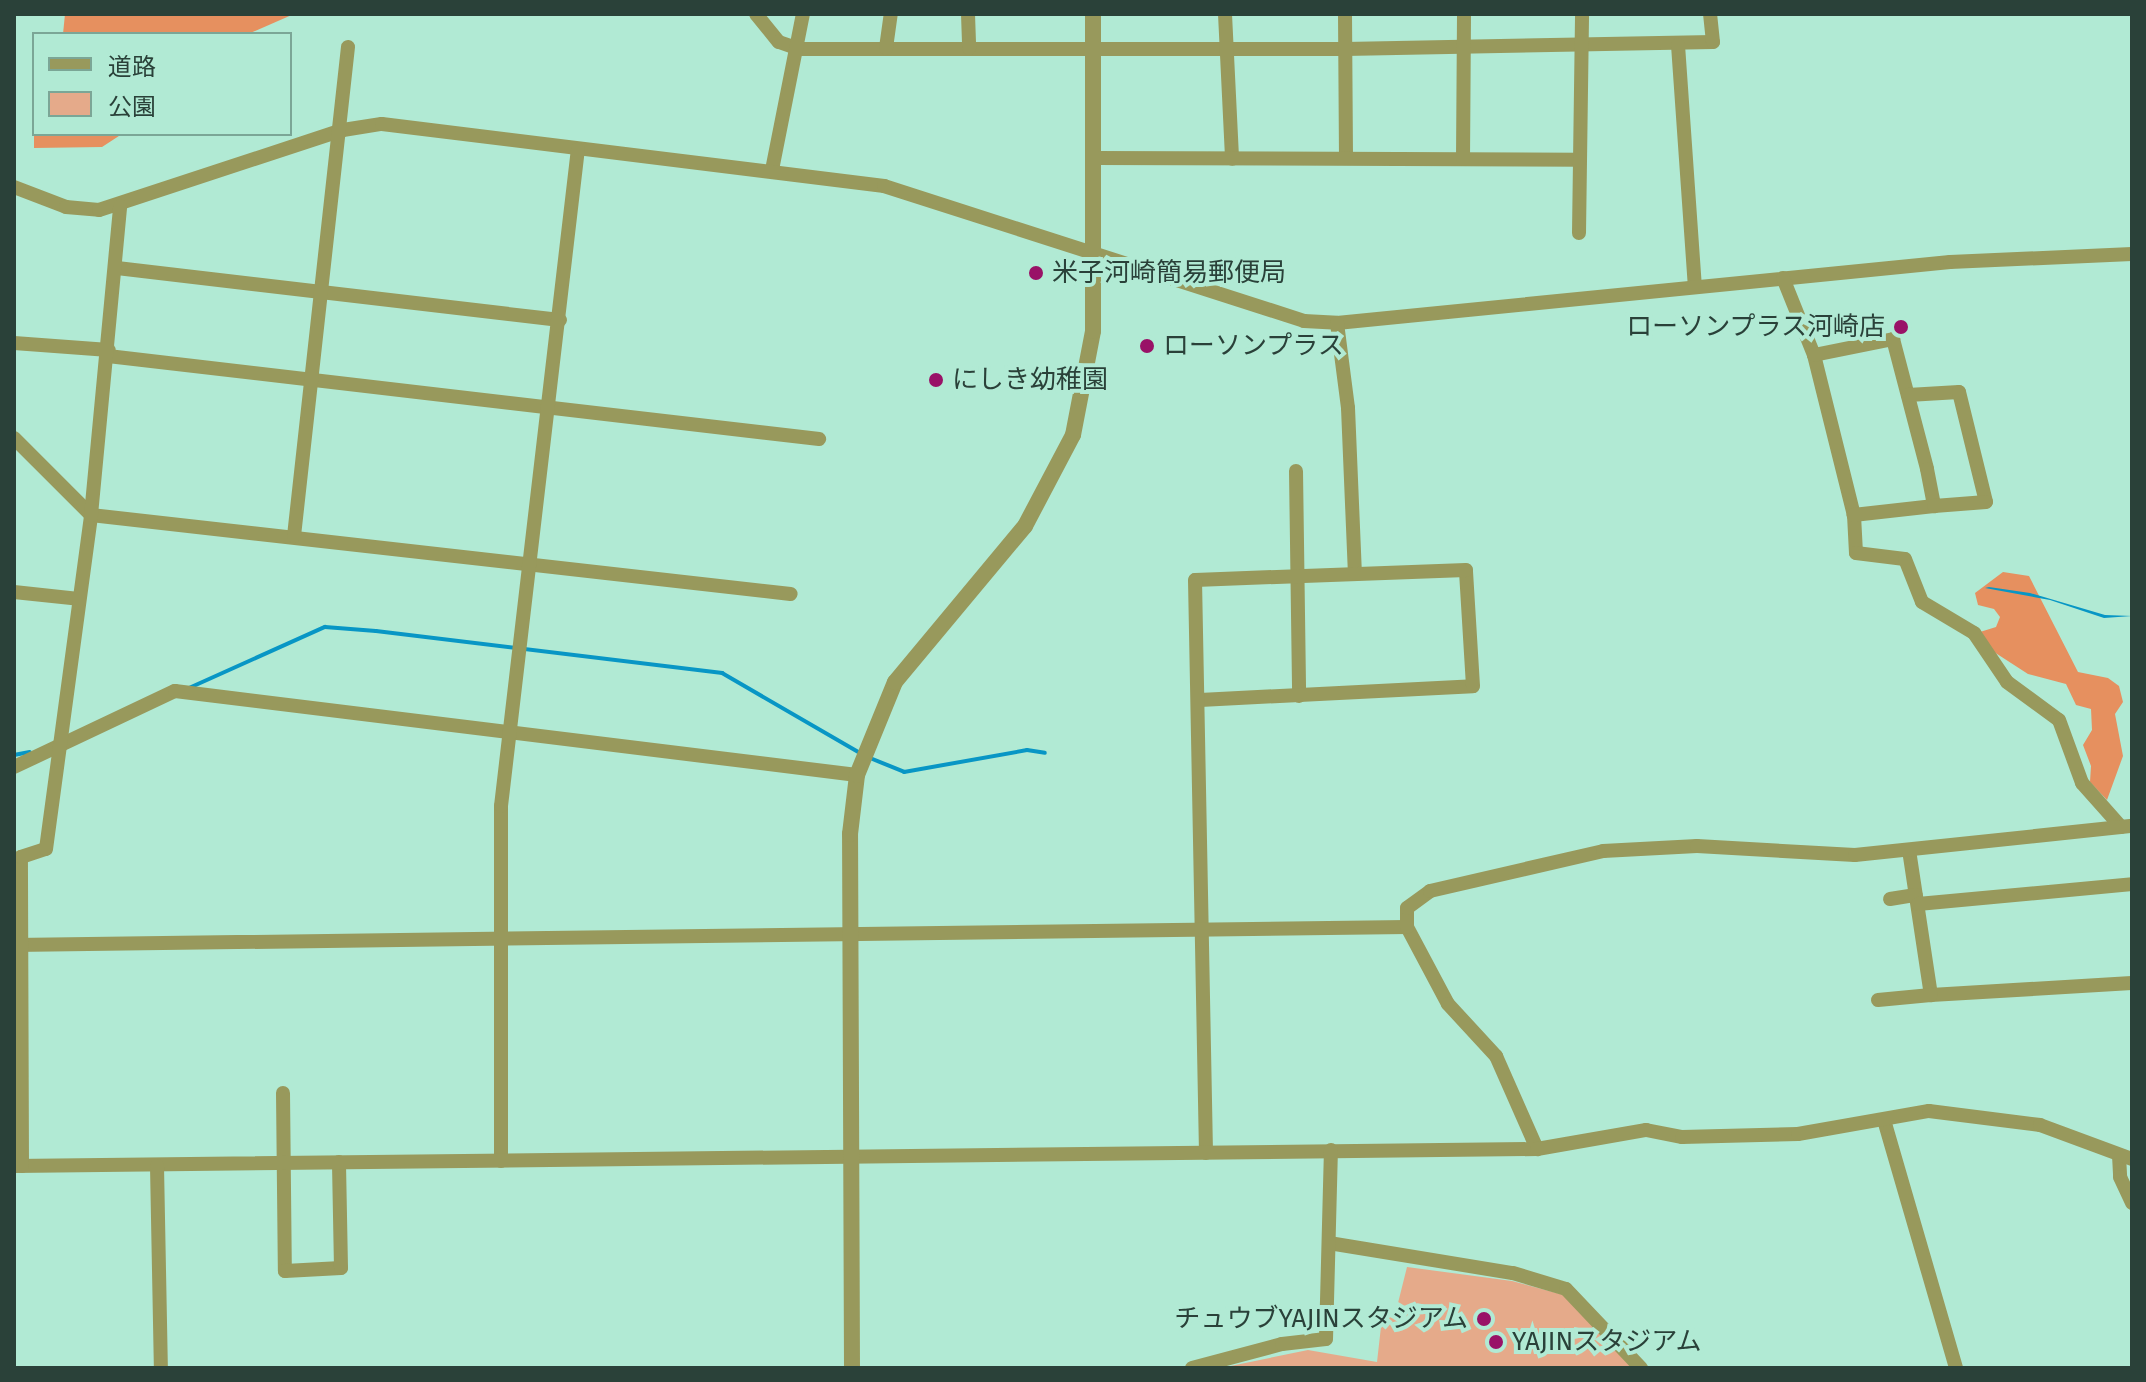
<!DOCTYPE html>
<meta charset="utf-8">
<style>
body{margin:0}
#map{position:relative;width:2146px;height:1382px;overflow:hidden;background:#b1ead4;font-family:"Fira Sans","Noto Sans JP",sans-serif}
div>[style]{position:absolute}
.green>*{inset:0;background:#e5aa8a}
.forest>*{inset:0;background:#e6905f}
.water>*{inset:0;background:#0896c5}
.stream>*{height:4px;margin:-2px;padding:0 2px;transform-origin:2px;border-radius:2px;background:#0896c5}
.minor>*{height:14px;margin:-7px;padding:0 7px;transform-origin:7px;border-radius:7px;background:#98995c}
.tertiary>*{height:16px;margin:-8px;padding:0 8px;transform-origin:8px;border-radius:8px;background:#98995c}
.dots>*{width:22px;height:22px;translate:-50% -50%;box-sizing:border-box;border:4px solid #b1ead4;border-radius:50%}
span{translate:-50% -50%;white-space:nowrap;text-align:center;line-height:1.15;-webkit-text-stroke:8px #b1ead4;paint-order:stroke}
.poi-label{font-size:26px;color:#2a4139}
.left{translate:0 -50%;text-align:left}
.right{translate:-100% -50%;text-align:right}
.frame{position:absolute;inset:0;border:16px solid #2a4139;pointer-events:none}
.legend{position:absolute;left:32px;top:32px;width:260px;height:104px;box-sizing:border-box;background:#b1ead4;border:2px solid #7ba696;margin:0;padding:10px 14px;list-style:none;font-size:24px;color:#2a4139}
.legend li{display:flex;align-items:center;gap:16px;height:40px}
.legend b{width:40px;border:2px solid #7ba696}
</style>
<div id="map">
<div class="green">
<div style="clip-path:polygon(1407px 1267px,1512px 1281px,1564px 1295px,1632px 1368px,1221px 1368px,1308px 1350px,1377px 1362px,1383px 1309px,1396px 1311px)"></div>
</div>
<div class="forest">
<div style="clip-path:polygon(65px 14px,294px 14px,248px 34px,63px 34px)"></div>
<div style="clip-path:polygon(34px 118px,34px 134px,122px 134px,102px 147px,34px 148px)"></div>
<div style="clip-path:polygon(2003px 572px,2029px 576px,2078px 672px,2108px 678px,2119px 686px,2123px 702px,2115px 714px,2123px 756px,2107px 800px,2090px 782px,2091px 766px,2083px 745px,2092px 730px,2091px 709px,2076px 705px,2066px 684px,2028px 674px,1994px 652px,1980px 632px,1996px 627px,2000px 617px,1994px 609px,1978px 605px,1975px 593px)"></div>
</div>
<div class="water">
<div style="clip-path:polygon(1985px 588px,1989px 587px,2030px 593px,2105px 615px,2132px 616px,2104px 618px,2050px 600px)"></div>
</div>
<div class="stream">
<div style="left:189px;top:688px;width:149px;rotate:-24.2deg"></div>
<div style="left:325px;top:627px;width:51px;rotate:4.5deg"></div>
<div style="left:376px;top:631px;width:349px;rotate:6.9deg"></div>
<div style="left:722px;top:673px;width:162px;rotate:30.1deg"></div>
<div style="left:14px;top:755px;width:16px;rotate:-11deg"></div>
<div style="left:870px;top:758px;width:37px;rotate:22deg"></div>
<div style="left:904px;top:772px;width:125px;rotate:-10.1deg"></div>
<div style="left:1027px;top:750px;width:18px;rotate:9deg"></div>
</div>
<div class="minor">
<div style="left:756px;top:14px;width:36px;rotate:51deg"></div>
<div style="left:779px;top:42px;width:21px;rotate:19deg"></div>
<div style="left:799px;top:49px;width:546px"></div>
<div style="left:1345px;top:49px;width:368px;rotate:-1.1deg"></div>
<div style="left:1713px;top:42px;width:28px;rotate:-96deg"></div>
<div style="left:968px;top:14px;width:34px;rotate:88deg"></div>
<div style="left:1225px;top:14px;width:145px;rotate:87.2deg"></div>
<div style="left:1345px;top:14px;width:143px;rotate:89.6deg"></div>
<div style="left:1678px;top:45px;width:242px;rotate:86deg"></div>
<div style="left:886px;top:48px;width:34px;rotate:-82deg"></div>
<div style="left:1095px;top:158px;width:485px;rotate:0.2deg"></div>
<div style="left:1463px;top:159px;width:145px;rotate:-89.6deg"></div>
<div style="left:772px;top:170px;width:159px;rotate:-78.8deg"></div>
<div style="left:14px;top:187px;width:56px;rotate:21deg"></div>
<div style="left:66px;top:207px;width:33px;rotate:5deg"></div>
<div style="left:99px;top:210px;width:257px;rotate:-18.2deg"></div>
<div style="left:343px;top:130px;width:39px;rotate:-9deg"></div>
<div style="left:382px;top:124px;width:506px;rotate:7.04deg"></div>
<div style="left:884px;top:186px;width:441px;rotate:17.8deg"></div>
<div style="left:1304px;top:321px;width:33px;rotate:3deg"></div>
<div style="left:1337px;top:323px;width:616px;rotate:-5.68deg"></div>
<div style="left:1950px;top:262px;width:182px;rotate:-2.5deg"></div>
<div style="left:1579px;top:233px;width:219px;rotate:-89.2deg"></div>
<div style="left:117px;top:268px;width:446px;rotate:6.7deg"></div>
<div style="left:1783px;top:278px;width:83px;rotate:68.1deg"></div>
<div style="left:1814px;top:355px;width:165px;rotate:76deg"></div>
<div style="left:1854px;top:515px;width:38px;rotate:87deg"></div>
<div style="left:1856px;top:553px;width:49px;rotate:7deg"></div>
<div style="left:1905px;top:559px;width:46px;rotate:68.4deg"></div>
<div style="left:1922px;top:602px;width:61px;rotate:30.8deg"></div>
<div style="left:1974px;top:633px;width:59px;rotate:56deg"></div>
<div style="left:2007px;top:682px;width:64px;rotate:36.2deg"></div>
<div style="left:2059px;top:720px;width:67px;rotate:69.9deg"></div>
<div style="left:2082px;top:783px;width:59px;rotate:48.4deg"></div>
<div style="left:1337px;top:323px;width:86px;rotate:82.6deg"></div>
<div style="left:1348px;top:408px;width:166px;rotate:87.6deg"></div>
<div style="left:14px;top:343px;width:95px;rotate:4.2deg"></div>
<div style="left:1814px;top:355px;width:81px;rotate:-11.4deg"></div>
<div style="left:1893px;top:339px;width:134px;rotate:75.3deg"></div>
<div style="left:1927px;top:469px;width:38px;rotate:79deg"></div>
<div style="left:1934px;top:506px;width:81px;rotate:173.6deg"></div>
<div style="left:108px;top:356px;width:716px;rotate:6.66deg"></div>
<div style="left:1908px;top:395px;width:51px;rotate:-3.4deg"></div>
<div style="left:1959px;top:392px;width:113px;rotate:76.2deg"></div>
<div style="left:1986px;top:502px;width:52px;rotate:175.6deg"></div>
<div style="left:14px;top:438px;width:109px;rotate:45deg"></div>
<div style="left:91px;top:515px;width:704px;rotate:6.44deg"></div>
<div style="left:1296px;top:471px;width:225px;rotate:89.2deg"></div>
<div style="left:294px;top:536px;width:492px;rotate:-83.7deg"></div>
<div style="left:14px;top:592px;width:65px;rotate:6.1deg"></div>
<div style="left:1200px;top:700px;width:273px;rotate:-2.9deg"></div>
<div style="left:1473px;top:686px;width:116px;rotate:-93.5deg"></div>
<div style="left:1466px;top:570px;width:271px;rotate:177.9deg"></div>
<div style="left:1195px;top:580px;width:573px;rotate:88.9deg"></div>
<div style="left:14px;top:767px;width:178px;rotate:-25.3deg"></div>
<div style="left:175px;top:691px;width:687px;rotate:7.02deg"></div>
<div style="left:1909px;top:850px;width:147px;rotate:81.4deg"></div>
<div style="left:1931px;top:995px;width:201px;rotate:-3.4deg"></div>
<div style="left:1890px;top:899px;width:26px;rotate:-9deg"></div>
<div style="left:1918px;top:904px;width:215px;rotate:-5.3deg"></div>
<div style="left:1407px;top:927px;width:87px;rotate:62deg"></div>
<div style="left:1448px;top:1004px;width:71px;rotate:47.3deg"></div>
<div style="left:1496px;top:1056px;width:102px;rotate:66.2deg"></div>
<div style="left:14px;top:945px;width:1393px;rotate:-0.74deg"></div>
<div style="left:1407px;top:927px;width:19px;rotate:-90deg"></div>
<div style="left:1407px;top:908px;width:29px;rotate:-36deg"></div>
<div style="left:1430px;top:891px;width:178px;rotate:-13deg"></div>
<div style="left:1603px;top:851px;width:94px;rotate:-3deg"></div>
<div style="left:1697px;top:846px;width:158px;rotate:3.3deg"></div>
<div style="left:1855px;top:855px;width:279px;rotate:-6deg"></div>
<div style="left:1878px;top:1000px;width:53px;rotate:-5.4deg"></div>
<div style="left:283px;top:1093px;width:178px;rotate:89.4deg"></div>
<div style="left:285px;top:1271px;width:56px;rotate:-3.1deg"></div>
<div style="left:341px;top:1268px;width:106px;rotate:-91.1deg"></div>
<div style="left:1884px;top:1120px;width:258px;rotate:73.8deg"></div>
<div style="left:2119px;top:1155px;width:22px;rotate:87deg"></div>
<div style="left:2120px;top:1177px;width:29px;rotate:65deg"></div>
<div style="left:501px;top:1161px;width:355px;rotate:-90deg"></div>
<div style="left:501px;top:806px;width:661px;rotate:-83.32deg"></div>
<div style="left:14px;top:1166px;width:1523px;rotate:-0.64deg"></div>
<div style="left:1537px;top:1149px;width:111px;rotate:-9.9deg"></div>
<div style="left:1646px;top:1130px;width:37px;rotate:11deg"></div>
<div style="left:1682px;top:1137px;width:116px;rotate:-1.5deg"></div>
<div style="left:1798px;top:1134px;width:133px;rotate:-10deg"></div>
<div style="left:1929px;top:1111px;width:112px;rotate:7.2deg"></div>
<div style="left:2040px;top:1125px;width:98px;rotate:20.3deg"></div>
<div style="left:22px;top:1166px;width:309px;rotate:-90.2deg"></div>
<div style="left:21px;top:857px;width:26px;rotate:-18deg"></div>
<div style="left:46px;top:849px;width:337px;rotate:-82.3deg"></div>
<div style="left:91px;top:515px;width:310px;rotate:-84.6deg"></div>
<div style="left:157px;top:1166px;width:202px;rotate:88.9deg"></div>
<div style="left:1329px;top:1243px;width:186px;rotate:9.3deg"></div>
<div style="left:1513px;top:1273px;width:55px;rotate:16.8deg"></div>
<div style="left:1566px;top:1289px;width:109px;rotate:46.5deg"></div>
<div style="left:1192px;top:1368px;width:93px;rotate:-14.9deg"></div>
<div style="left:1282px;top:1344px;width:44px;rotate:-6.5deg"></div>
<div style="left:1326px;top:1339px;width:189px;rotate:-88.5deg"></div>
</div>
<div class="tertiary">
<div style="left:852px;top:1368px;width:534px;rotate:-90.21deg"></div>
<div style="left:850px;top:834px;width:59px;rotate:-83.2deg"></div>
<div style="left:857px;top:775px;width:100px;rotate:-67.8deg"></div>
<div style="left:895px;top:682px;width:203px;rotate:-50.2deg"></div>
<div style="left:1025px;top:526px;width:103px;rotate:-62.2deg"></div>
<div style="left:1073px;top:435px;width:106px;rotate:-79.1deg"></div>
<div style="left:1093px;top:331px;width:317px;rotate:-90deg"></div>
</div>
<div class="dots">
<div style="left:1036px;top:273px;background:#991267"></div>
<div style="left:1901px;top:327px;background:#991267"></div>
<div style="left:1147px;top:346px;background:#991267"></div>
<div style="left:936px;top:380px;background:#991267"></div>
<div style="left:1484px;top:1319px;background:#991267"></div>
<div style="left:1496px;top:1342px;background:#991267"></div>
</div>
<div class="poi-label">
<span class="left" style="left:1052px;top:273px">米子河崎簡易郵便局</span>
<span class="right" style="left:1885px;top:327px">ローソンプラス河崎店</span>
<span class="left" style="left:1163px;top:346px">ローソンプラス</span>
<span class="left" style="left:952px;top:380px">にしき幼稚園</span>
<span class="right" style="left:1468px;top:1319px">チュウブYAJINスタジアム</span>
<span class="left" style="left:1512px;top:1342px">YAJINスタジアム</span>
</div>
<div class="frame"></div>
<ul class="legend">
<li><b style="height:10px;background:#98995c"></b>道路</li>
<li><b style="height:22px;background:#e5aa8a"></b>公園</li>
</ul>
</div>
